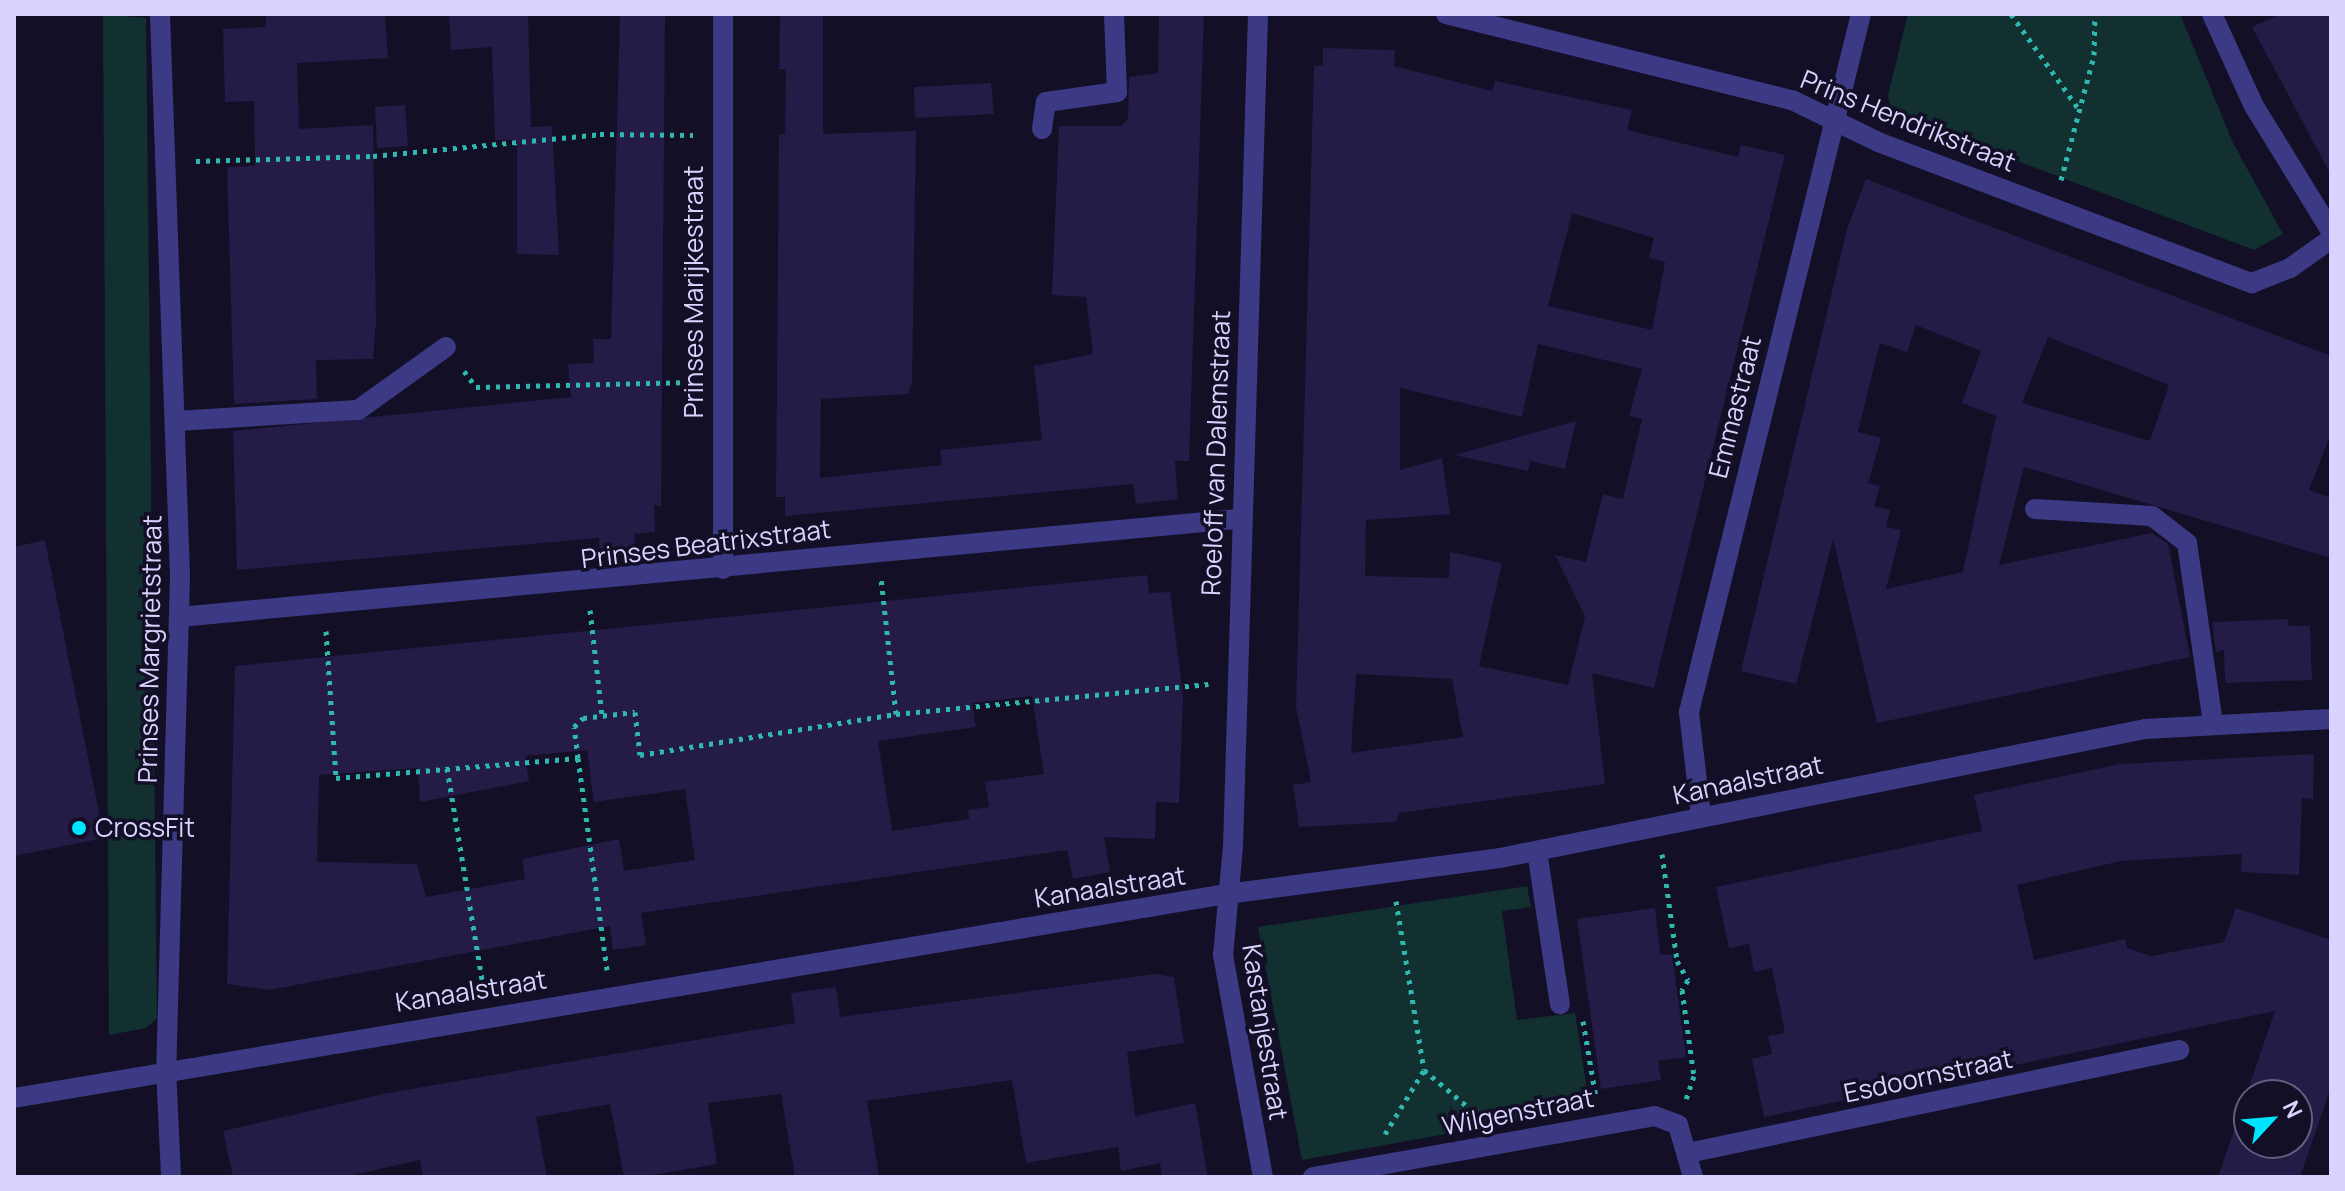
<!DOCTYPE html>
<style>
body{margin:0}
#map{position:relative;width:2345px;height:1191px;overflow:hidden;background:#130f26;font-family:Manrope,sans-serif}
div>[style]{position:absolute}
.green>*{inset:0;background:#12302f}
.building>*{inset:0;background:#241b47}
.path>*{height:5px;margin-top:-2.5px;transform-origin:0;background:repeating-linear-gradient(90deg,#2fb8b0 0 4px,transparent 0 10px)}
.minor>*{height:20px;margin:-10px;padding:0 10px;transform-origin:10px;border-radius:10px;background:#3d3a85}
.dots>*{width:22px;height:22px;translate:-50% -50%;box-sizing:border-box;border:4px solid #130f26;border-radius:50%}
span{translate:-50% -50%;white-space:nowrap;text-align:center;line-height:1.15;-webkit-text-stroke:7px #130f26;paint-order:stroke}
.street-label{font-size:26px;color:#d9d4ff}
.poi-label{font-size:26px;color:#d9d4ff}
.left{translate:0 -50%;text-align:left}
.frame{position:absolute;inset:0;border:16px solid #d9d4ff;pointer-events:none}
.north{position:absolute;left:2233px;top:1079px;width:80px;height:80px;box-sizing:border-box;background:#130f26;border:2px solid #625e7d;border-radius:50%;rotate:64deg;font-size:22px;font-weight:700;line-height:32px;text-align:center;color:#d9d4ff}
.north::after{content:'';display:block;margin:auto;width:28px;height:36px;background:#00e5ff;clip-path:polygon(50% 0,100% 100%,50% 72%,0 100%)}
</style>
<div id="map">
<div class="green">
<div style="clip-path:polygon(103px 14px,146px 18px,157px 1018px,146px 1028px,109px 1035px)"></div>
<div style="clip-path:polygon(1908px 14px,2180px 14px,2233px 143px,2283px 234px,2254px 250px,1892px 114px,1888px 95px)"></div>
<div style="clip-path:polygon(1527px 886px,1531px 907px,1502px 911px,1517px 1020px,1575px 1013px,1590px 1108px,1302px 1160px,1258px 927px)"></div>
</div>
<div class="building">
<div style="clip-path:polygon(266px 14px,385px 14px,388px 58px,297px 63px,299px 129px,373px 125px,376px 323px,373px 359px,316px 360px,317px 399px,234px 404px,227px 167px,255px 166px,254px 101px,225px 102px,223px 29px,266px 27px)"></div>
<div style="clip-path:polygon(449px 14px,528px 14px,531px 127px,552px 126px,559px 255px,517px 254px,517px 140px,495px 140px,492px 47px,451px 50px)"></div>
<div style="clip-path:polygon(620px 14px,665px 14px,661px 506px,654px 505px,655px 532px,634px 534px,636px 554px,600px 558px,599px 538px,237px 570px,233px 431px,571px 397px,568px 364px,594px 363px,593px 339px,611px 339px)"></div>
<div style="clip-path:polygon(780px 14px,823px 14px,823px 134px,916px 131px,912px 383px,908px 394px,821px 399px,820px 478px,942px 465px,940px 450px,1042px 440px,1034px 366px,1093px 354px,1086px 297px,1052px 295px,1059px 126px,1121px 126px,1128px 119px,1129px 77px,1158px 73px,1159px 14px,1204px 14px,1189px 461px,1175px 461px,1178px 499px,1136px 504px,1133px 484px,785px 516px,785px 497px,776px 497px,779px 134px,785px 134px,786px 69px,779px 69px)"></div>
<div style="clip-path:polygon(2280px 14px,2331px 14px,2331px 175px,2252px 27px)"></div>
<div style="clip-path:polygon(evenodd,1323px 48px,1395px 50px,1394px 66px,1492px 91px,1495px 81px,1632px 110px,1627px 130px,1738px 157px,1741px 145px,1785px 155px,1654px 688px,1592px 673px,1605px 784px,1399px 813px,1396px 822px,1299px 827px,1293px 785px,1311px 782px,1296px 707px,1314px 66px,1323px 66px,1323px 48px,1572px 213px,1654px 238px,1649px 258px,1665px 262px,1652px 330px,1548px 306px,1572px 213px,1323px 48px,1538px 344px,1642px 369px,1629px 416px,1642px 419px,1623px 499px,1603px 494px,1586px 562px,1555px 555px,1585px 616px,1568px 685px,1479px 666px,1502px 563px,1450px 552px,1449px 578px,1365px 576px,1366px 520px,1450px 514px,1442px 458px,1400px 470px,1400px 388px,1522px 417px,1538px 344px,1323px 48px,1356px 674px,1452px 679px,1463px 737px,1351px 753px,1356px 674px)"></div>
<div style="clip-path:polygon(991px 83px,994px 114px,915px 118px,914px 87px)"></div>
<div style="clip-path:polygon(405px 105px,408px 146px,377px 148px,375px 107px)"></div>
<div style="clip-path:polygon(evenodd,1866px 179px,2331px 356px,2331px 433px,2309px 490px,2331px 498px,2331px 558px,2024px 467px,1999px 565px,2152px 533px,2168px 544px,2190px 657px,1877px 723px,1833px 539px,1796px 684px,1741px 671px,1847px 229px,1866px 179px,1916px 325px,1981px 351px,1962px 403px,1996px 416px,1963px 572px,1886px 589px,1901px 530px,1886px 527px,1890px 510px,1874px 506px,1880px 486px,1868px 483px,1881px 438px,1858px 432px,1880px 343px,1907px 352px,1916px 325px,1866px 179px,2048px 337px,2169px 385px,2150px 441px,2022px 403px,2048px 337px)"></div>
<div style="clip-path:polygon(1576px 421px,1565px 469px,1530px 461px,1528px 471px,1454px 455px)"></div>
<div style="clip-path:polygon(45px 540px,104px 838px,14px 856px,14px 547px)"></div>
<div style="clip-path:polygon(evenodd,1147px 575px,1149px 593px,1170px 592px,1183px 697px,1179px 803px,1156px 802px,1155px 839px,1104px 837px,1110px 872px,1073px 879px,1067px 850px,641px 913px,646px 945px,613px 950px,610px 926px,269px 990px,227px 984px,235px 666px,1147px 575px,1032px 696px,1044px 774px,985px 782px,989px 807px,968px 810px,969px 819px,892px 831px,878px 741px,976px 727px,972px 703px,1032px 696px,1147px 575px,587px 750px,594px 802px,685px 789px,695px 860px,624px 871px,619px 839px,522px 859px,525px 879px,426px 897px,417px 864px,317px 862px,319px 775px,418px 768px,420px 802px,529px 781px,525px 756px,587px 750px)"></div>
<div style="clip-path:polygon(2288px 619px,2289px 626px,2310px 626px,2312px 680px,2225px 683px,2224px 650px,2216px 652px,2212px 622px)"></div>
<div style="clip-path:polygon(evenodd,2314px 754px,2313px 799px,2302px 798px,2299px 875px,2241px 872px,2242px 854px,2121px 861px,2017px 885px,2034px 960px,2125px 939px,2127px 948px,2151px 956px,2224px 942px,2236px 908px,2331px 940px,2331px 1087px,2300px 1177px,2218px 1177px,2275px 1011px,1764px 1117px,1752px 1059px,1772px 1054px,1768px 1036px,1785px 1033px,1772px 968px,1754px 972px,1749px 944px,1729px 948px,1716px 887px,1982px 831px,1974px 795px,2120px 764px,2314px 754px,2249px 1095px,2297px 1095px,2297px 1143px,2249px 1143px,2249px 1095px)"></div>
<div style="clip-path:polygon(1655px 908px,1660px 954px,1672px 955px,1686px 1057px,1658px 1061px,1661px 1080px,1601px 1089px,1577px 919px)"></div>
<div style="clip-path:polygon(1155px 974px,1174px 977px,1184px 1043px,1127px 1052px,1135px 1116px,1195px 1103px,1208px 1177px,1162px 1177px,1160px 1163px,1121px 1171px,1118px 1147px,1026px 1163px,1012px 1080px,867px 1101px,879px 1177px,795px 1177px,781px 1094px,708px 1103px,717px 1164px,639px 1177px,624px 1177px,610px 1104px,536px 1117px,547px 1177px,423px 1177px,420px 1160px,344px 1177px,233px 1177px,223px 1131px,388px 1093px,795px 1023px,791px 993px,836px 987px,840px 1017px)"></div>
</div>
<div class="path">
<div style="left:2011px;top:14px;width:120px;rotate:54.5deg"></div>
<div style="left:196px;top:161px;width:177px;rotate:-1.6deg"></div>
<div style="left:373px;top:156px;width:228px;rotate:-5.5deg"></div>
<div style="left:600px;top:134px;width:93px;rotate:0.6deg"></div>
<div style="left:2061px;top:180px;width:129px;rotate:-75.2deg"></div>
<div style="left:2094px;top:55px;width:41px;rotate:-88.6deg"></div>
<div style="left:464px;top:371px;width:20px;rotate:53deg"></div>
<div style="left:476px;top:387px;width:217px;rotate:-1.3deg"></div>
<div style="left:590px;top:610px;width:107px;rotate:83.5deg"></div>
<div style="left:326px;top:631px;width:147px;rotate:86.1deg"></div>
<div style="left:336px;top:778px;width:243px;rotate:-4.7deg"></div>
<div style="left:578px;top:758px;width:214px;rotate:82.2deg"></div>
<div style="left:896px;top:714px;width:314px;rotate:-5.5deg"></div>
<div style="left:578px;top:758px;width:31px;rotate:-97deg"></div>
<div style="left:574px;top:727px;width:13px;rotate:-45deg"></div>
<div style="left:583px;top:718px;width:52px;rotate:-6.6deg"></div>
<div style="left:635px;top:712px;width:43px;rotate:83.4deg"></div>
<div style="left:640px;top:755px;width:259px;rotate:-9.1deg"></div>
<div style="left:896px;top:714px;width:136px;rotate:-96.3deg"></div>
<div style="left:447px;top:768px;width:226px;rotate:80.6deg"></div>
<div style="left:1662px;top:854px;width:108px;rotate:82deg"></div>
<div style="left:1677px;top:961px;width:22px;rotate:60deg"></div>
<div style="left:1688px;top:980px;width:12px;rotate:121deg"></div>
<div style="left:1682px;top:990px;width:87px;rotate:82.1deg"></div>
<div style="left:1694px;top:1076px;width:24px;rotate:109deg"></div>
<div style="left:1396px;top:901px;width:171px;rotate:80.6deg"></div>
<div style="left:1424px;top:1070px;width:75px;rotate:40.1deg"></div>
<div style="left:1583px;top:1021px;width:78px;rotate:80.4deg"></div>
<div style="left:1385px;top:1134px;width:75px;rotate:-58.6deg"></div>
</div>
<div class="minor">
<div style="left:160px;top:14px;width:562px;rotate:87.96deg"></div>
<div style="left:180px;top:576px;width:493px;rotate:91.6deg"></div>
<div style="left:166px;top:1069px;width:108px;rotate:87.3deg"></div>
<div style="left:723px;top:14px;width:555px;rotate:90deg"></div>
<div style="left:1258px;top:14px;width:832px;rotate:91.72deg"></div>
<div style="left:1233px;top:846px;width:109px;rotate:95.2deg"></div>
<div style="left:1223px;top:955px;width:226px;rotate:79.8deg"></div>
<div style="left:1446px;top:14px;width:357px;rotate:14deg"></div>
<div style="left:1792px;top:100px;width:96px;rotate:26deg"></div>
<div style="left:1878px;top:142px;width:400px;rotate:20.7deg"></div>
<div style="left:2252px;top:283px;width:41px;rotate:-21.5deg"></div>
<div style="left:2290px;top:268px;width:50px;rotate:-35.3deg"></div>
<div style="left:2212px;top:14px;width:101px;rotate:65.5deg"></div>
<div style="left:2254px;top:106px;width:147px;rotate:58.4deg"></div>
<div style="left:1042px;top:129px;width:27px;rotate:-82deg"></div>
<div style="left:1046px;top:102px;width:72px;rotate:-8deg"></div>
<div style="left:1117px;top:92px;width:78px;rotate:-92.2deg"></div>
<div style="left:176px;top:421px;width:182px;rotate:-3.5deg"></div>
<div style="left:358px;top:410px;width:108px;rotate:-35.6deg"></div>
<div style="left:2035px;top:509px;width:117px;rotate:3.4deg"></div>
<div style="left:2152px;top:516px;width:44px;rotate:37.6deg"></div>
<div style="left:2187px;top:543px;width:182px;rotate:81.8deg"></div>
<div style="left:179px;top:617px;width:1064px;rotate:-5.29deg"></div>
<div style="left:1701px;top:816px;width:105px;rotate:-96.6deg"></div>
<div style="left:1689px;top:712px;width:719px;rotate:-76.16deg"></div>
<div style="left:1537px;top:851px;width:155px;rotate:81.5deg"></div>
<div style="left:14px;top:1098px;width:1230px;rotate:-9.55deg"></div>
<div style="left:1227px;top:894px;width:275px;rotate:-7.5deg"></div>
<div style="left:1500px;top:858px;width:658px;rotate:-11.31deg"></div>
<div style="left:2145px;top:729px;width:186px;rotate:-3.1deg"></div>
<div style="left:1688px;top:1153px;width:502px;rotate:-11.85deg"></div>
<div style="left:1313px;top:1177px;width:347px;rotate:-10.1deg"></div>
<div style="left:1655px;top:1116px;width:25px;rotate:21deg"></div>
<div style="left:1678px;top:1125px;width:54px;rotate:73.9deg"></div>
</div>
<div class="dots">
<div style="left:79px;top:828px;background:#00e5ff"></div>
</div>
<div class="street-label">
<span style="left:1908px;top:121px;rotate:22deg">Prins Hendrikstraat</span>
<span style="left:694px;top:292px;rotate:-90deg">Prinses Marijkestraat</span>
<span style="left:1735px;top:407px;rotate:-76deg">Emmastraat</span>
<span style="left:1216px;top:453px;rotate:-88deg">Roeloff van Dalemstraat</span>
<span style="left:706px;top:544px;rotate:-7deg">Prinses Beatrixstraat</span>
<span style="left:150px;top:649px;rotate:-89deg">Prinses Margrietstraat</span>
<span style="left:1748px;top:780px;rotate:-12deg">Kanaalstraat</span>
<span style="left:1110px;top:887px;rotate:-9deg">Kanaalstraat</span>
<span style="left:471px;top:991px;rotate:-9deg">Kanaalstraat</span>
<span style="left:1265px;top:1032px;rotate:81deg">Kastanjestraat</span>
<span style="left:1928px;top:1076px;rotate:-12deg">Esdoornstraat</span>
<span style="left:1518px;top:1112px;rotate:-11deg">Wilgenstraat</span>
</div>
<div class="poi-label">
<span class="left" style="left:95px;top:828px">CrossFit</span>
</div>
<div class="frame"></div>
<div class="north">N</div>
</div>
